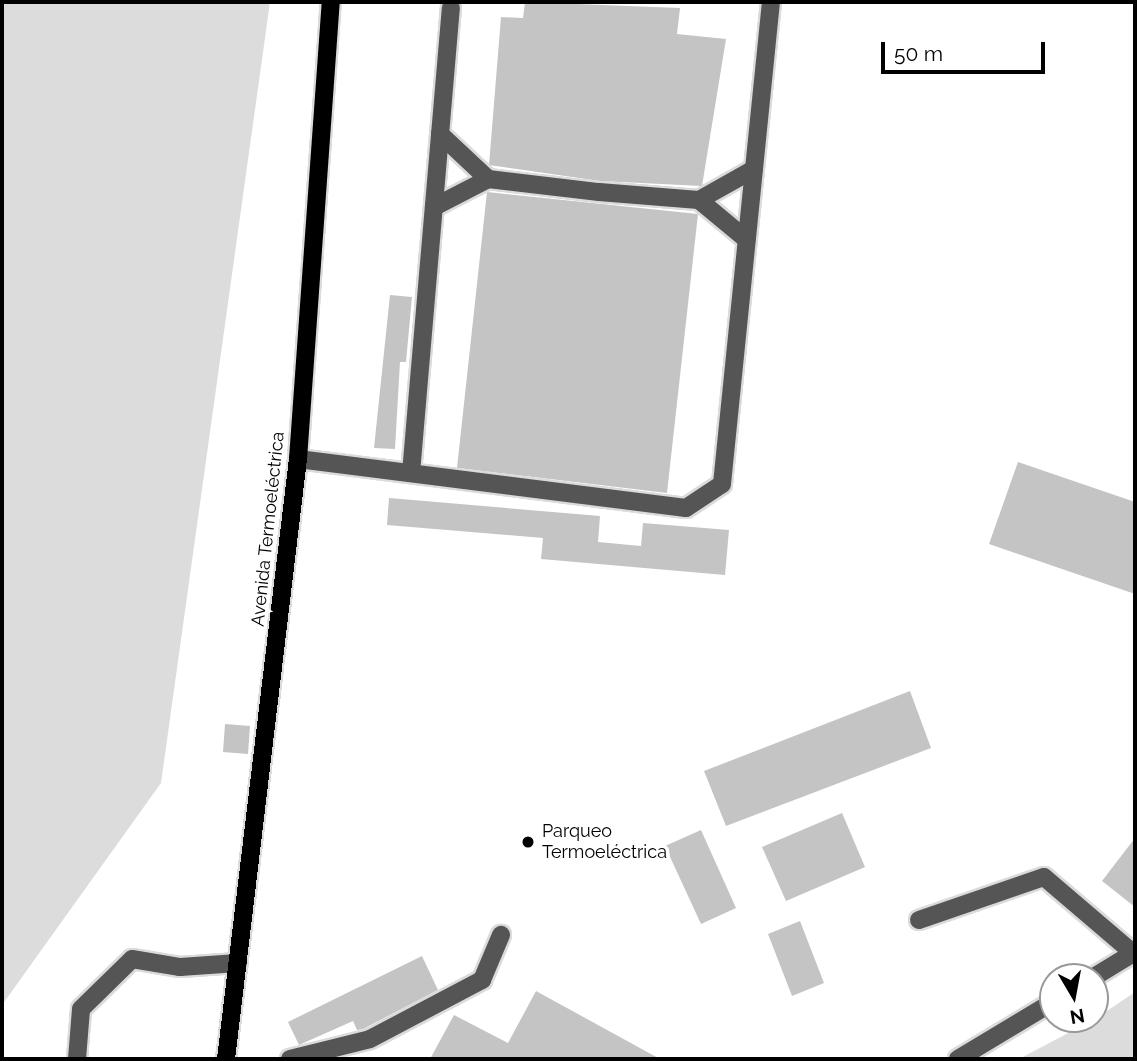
<!DOCTYPE html>
<meta charset="utf-8">
<style>
body{margin:0}
#map{position:relative;width:1137px;height:1061px;overflow:hidden;background:#fff;font-family:Raleway,sans-serif}
div>[style]{position:absolute}
.green>*{inset:0;background:#dcdcdc}
.building>*{inset:0;background:#c4c4c4}
.roads{filter:drop-shadow(2px 0 #dbdbdb) drop-shadow(-2px 0 #dbdbdb) drop-shadow(0 2px #dbdbdb) drop-shadow(0 -2px #dbdbdb)}
.minor>*{height:18px;margin:-9px;padding:0 9px;transform-origin:9px;border-radius:9px;background:#555}
.major>*{height:18px;margin:-9px;padding:0 9px;transform-origin:9px;border-radius:9px;background:#000}
.dots>*{width:19px;height:19px;translate:-50% -50%;box-sizing:border-box;border:4px solid #fff;border-radius:50%}
span{translate:-50% -50%;white-space:nowrap;text-align:center;line-height:1.15;-webkit-text-stroke:7px #fff;paint-order:stroke}
.street-label{font-size:18px;color:#000}
.poi-label{font-size:18px;color:#000}
.left{translate:0 -50%;text-align:left}
.frame{position:absolute;inset:0;border:4px solid #000;pointer-events:none}
.north{position:absolute;left:1039px;top:963px;width:70px;height:70px;box-sizing:border-box;background:#fff;border:2px solid #999;border-radius:50%;rotate:170deg;font-size:19px;font-weight:700;line-height:28px;text-align:center;color:#000}
.north::after{content:'';display:block;margin:auto;width:24px;height:32px;background:#000;clip-path:polygon(50% 0,100% 100%,50% 72%,0 100%)}
.scale{position:absolute;left:881px;top:42px;width:164px;height:32px;box-sizing:border-box;border:4px solid #000;border-top:0;padding-left:9px;font-size:21px;line-height:24px;white-space:nowrap;color:#000;-webkit-text-stroke:5px #fff;paint-order:stroke}
</style>
<div id="map">
<div class="green">
<div style="clip-path:polygon(2px 2px,270px 2px,161px 783px,2px 1005px)"></div>
<div style="clip-path:polygon(1135px 992px,1135px 1059px,1019px 1059px,1095px 1019px)"></div>
</div>
<div class="building">
<div style="clip-path:polygon(525px 2px,680px 8px,677px 34px,726px 39px,702px 186px,600px 181px,489px 165px,501px 17px,523px 18px)"></div>
<div style="clip-path:polygon(487px 192px,698px 214px,667px 493px,457px 468px)"></div>
<div style="clip-path:polygon(390px 295px,412px 297px,406px 362px,400px 362px,395px 449px,374px 448px)"></div>
<div style="clip-path:polygon(1018px 462px,1135px 502px,1135px 594px,989px 544px)"></div>
<div style="clip-path:polygon(389px 498px,600px 516px,598px 542px,641px 546px,643px 523px,729px 530px,725px 575px,541px 559px,543px 538px,387px 525px)"></div>
<div style="clip-path:polygon(910px 691px,931px 748px,726px 826px,704px 771px)"></div>
<div style="clip-path:polygon(225px 724px,250px 726px,248px 754px,223px 752px)"></div>
<div style="clip-path:polygon(842px 813px,865px 867px,786px 901px,762px 847px)"></div>
<div style="clip-path:polygon(701px 830px,736px 908px,701px 924px,665px 846px)"></div>
<div style="clip-path:polygon(1135px 838px,1135px 907px,1102px 881px)"></div>
<div style="clip-path:polygon(800px 921px,824px 983px,792px 996px,768px 934px)"></div>
<div style="clip-path:polygon(422px 956px,438px 990px,363px 1029px,357px 1030px,353px 1021px,299px 1045px,288px 1022px)"></div>
<div style="clip-path:polygon(536px 991px,660px 1059px,430px 1059px,454px 1015px,508px 1043px)"></div>
</div>
<div class="roads">
<div class="minor">
<div style="left:440px;top:134px;width:66px;rotate:43.2deg"></div>
<div style="left:488px;top:179px;width:112px;rotate:6.7deg"></div>
<div style="left:599px;top:192px;width:100px;rotate:4.6deg"></div>
<div style="left:699px;top:200px;width:63px;rotate:-29.4deg"></div>
<div style="left:699px;top:200px;width:62px;rotate:39.8deg"></div>
<div style="left:434px;top:207px;width:61px;rotate:-27.4deg"></div>
<div style="left:298px;top:459px;width:391px;rotate:7.2deg"></div>
<div style="left:686px;top:508px;width:43px;rotate:-33.7deg"></div>
<div style="left:722px;top:484px;width:484px;rotate:-84.2deg"></div>
<div style="left:411px;top:473px;width:467px;rotate:-85.1deg"></div>
<div style="left:919px;top:920px;width:132px;rotate:-19deg"></div>
<div style="left:1044px;top:877px;width:117px;rotate:40.5deg"></div>
<div style="left:1094px;top:977px;width:48px;rotate:-31.4deg"></div>
<div style="left:77px;top:1059px;width:50px;rotate:-85.4deg"></div>
<div style="left:81px;top:1009px;width:71px;rotate:-44.4deg"></div>
<div style="left:132px;top:959px;width:49px;rotate:9.5deg"></div>
<div style="left:180px;top:967px;width:58px;rotate:-3.9deg"></div>
<div style="left:290px;top:1059px;width:82px;rotate:-14deg"></div>
<div style="left:370px;top:1039px;width:127px;rotate:-27.8deg"></div>
<div style="left:482px;top:980px;width:49px;rotate:-67.1deg"></div>
<div style="left:958px;top:1059px;width:111px;rotate:-31deg"></div>
</div>
<div class="major">
<div style="left:226px;top:1059px;width:604px;rotate:-83.16deg"></div>
<div style="left:298px;top:459px;width:458px;rotate:-85.9deg"></div>
</div>
</div>
<div class="dots">
<div style="left:528px;top:842px;background:#000"></div>
</div>
<div class="street-label">
<span style="left:268px;top:529px;rotate:-84deg">Avenida Termoeléctrica</span>
</div>
<div class="poi-label">
<span class="left" style="left:542px;top:842px">Parqueo<br>Termoeléctrica</span>
</div>
<div class="frame"></div>
<div class="north">N</div>
<div class="scale">50 m</div>
</div>
